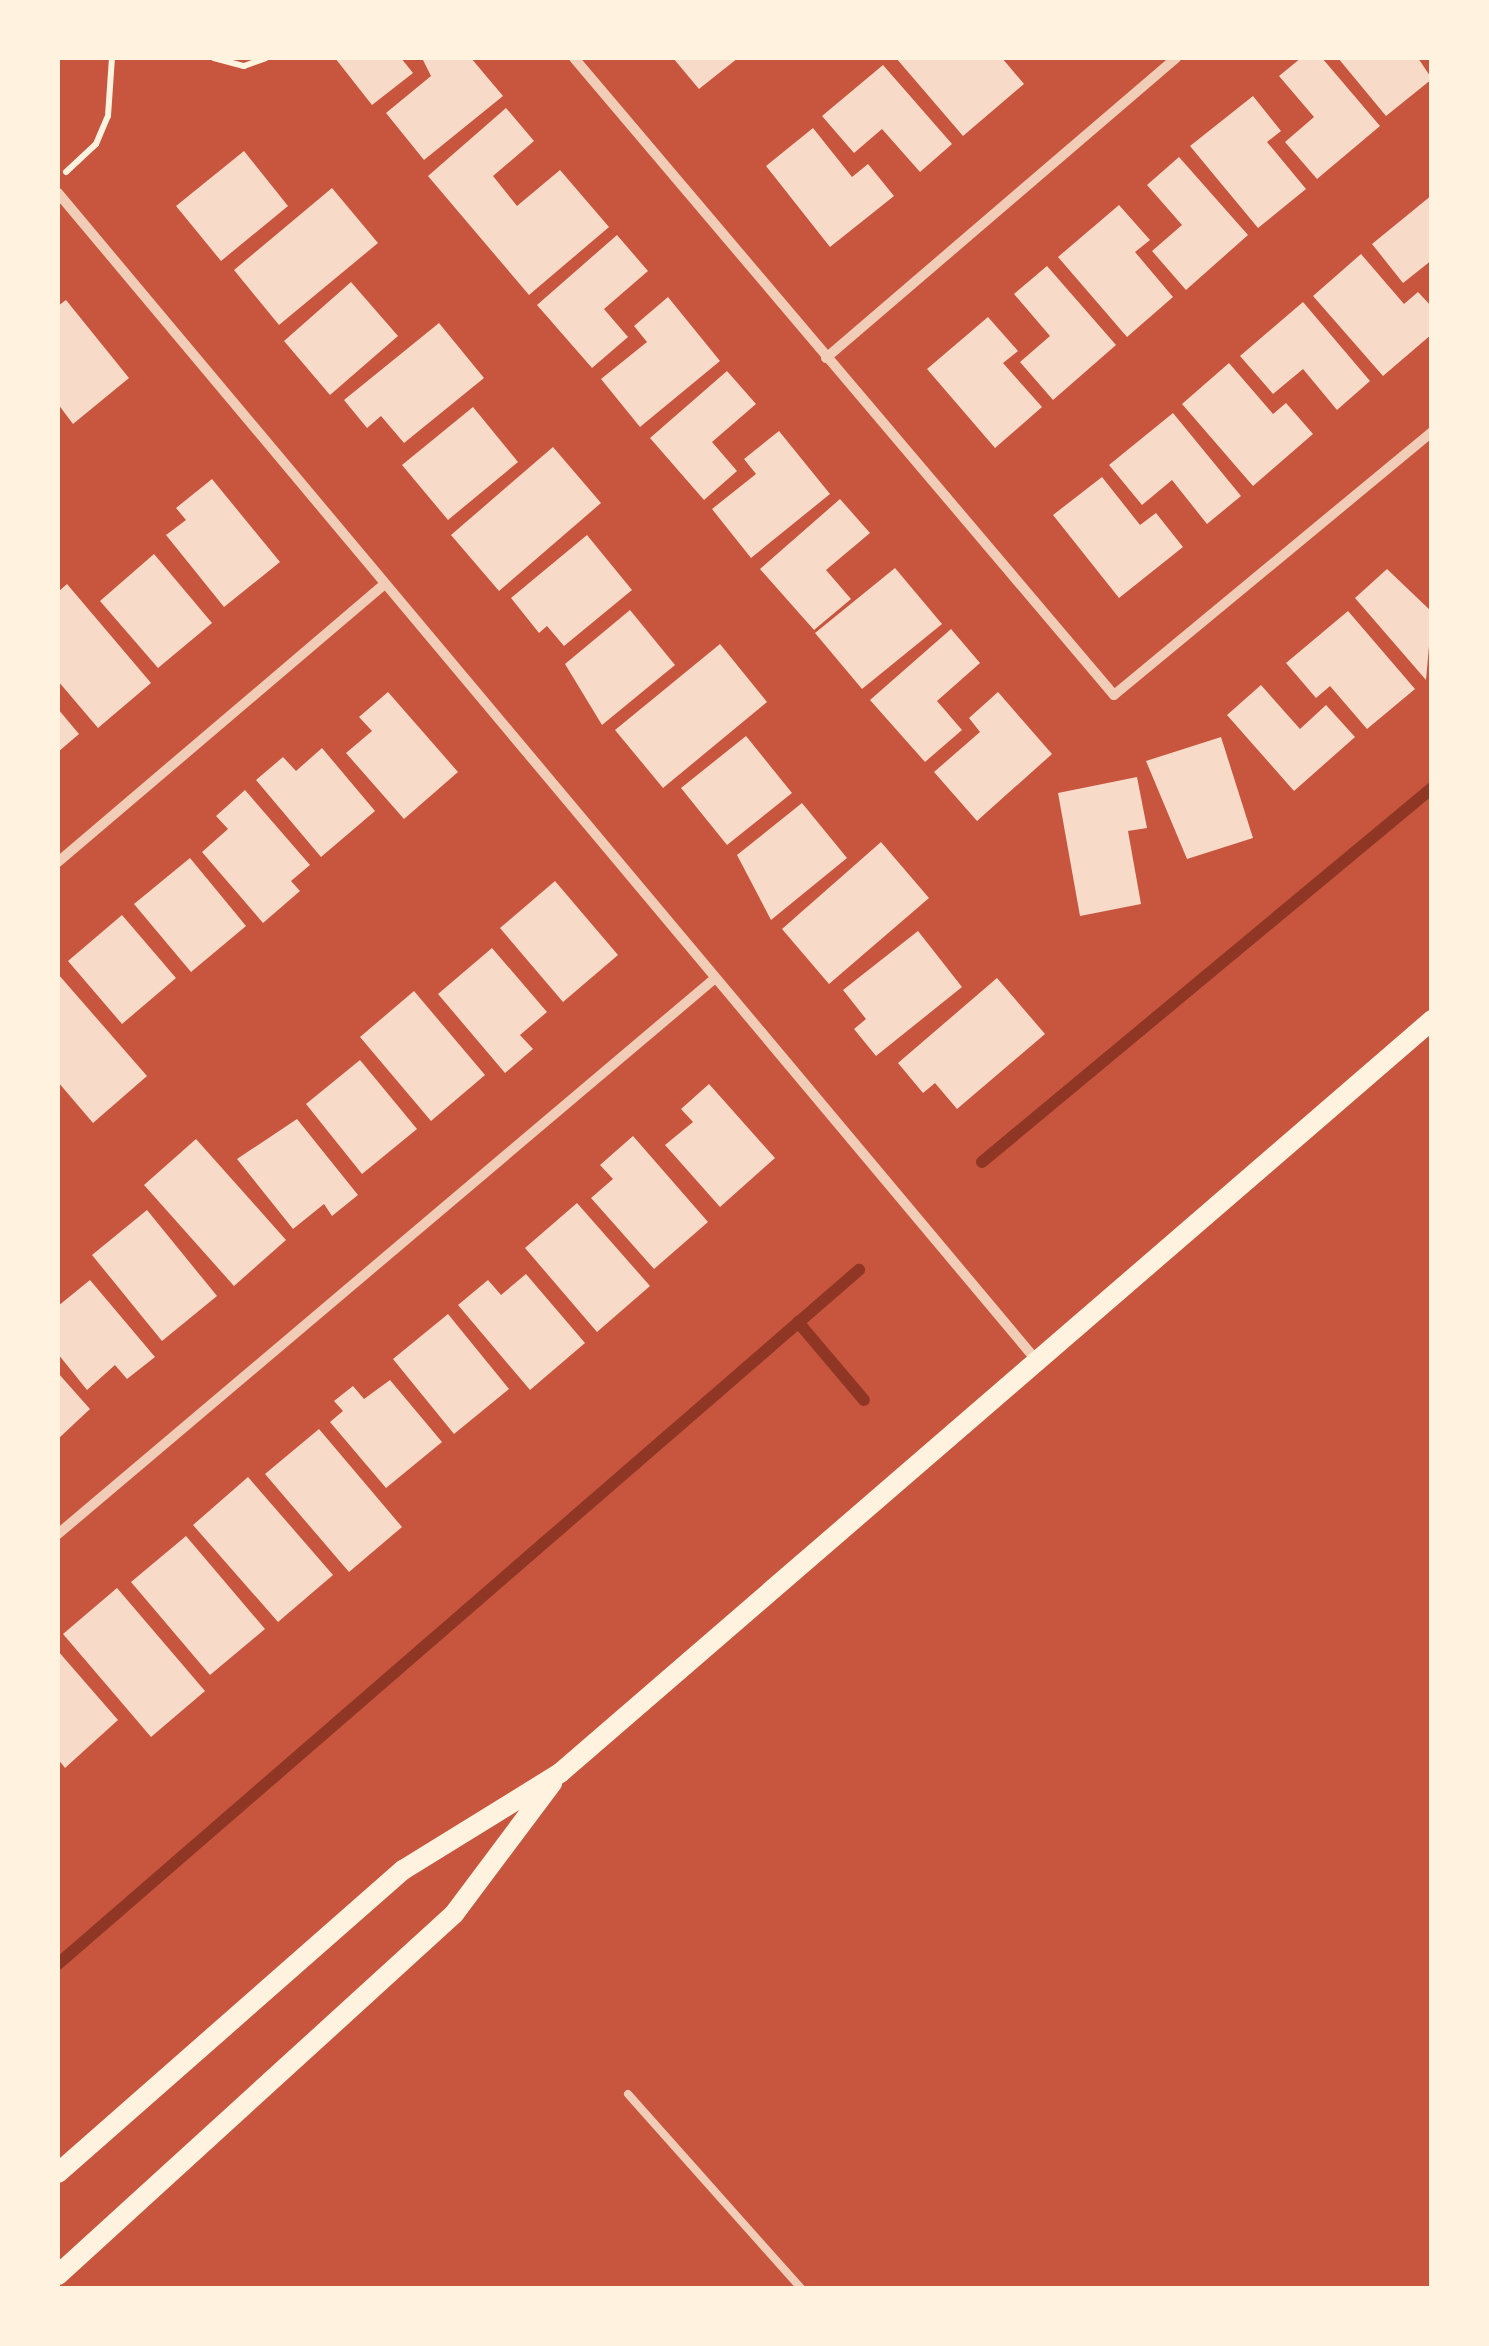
<!DOCTYPE html>
<style>
body{margin:0}
#map{position:relative;width:1489px;height:2346px;overflow:hidden;background:#c8553d;font-family:"IBM Plex Sans",sans-serif}
div>[style]{position:absolute}
.stream>*{height:12px;margin:-6px;padding:0 6px;transform-origin:6px;border-radius:6px;background:#8f3625}
.building>*{inset:0;background:#f7dbc8}
.path>*{height:6px;margin:-3px;padding:0 3px;transform-origin:3px;border-radius:3px;background:#fff3e0}
.service>*{height:8px;margin:-4px;padding:0 4px;transform-origin:4px;border-radius:4px;background:#f1ccb7}
.minor>*{height:10px;margin:-5px;padding:0 5px;transform-origin:5px;border-radius:5px;background:#f1ccb7}
.secondary>*{height:20px;margin:-10px;padding:0 10px;transform-origin:10px;border-radius:10px;background:#fff3e0}
span{translate:-50% -50%;white-space:nowrap;text-align:center;line-height:1.15;-webkit-text-stroke:10px #fff3e0;paint-order:stroke}
.frame{position:absolute;inset:0;border:60px solid #fff3e0;pointer-events:none}
</style>
<div id="map">
<div class="stream">
<div style="left:982px;top:1162px;width:585px;rotate:-39.73deg"></div>
<div style="left:798px;top:1322px;width:102px;rotate:49.8deg"></div>
<div style="left:58px;top:1964px;width:1060px;rotate:-40.91deg"></div>
</div>
<div class="building">
<div style="clip-path:polygon(335px 58px,401px 58px,413px 73px,372px 105px)"></div>
<div style="clip-path:polygon(422px 58px,471px 58px,503px 96px,424px 160px,386px 113px,431px 76px)"></div>
<div style="clip-path:polygon(673px 58px,738px 58px,699px 89px)"></div>
<div style="clip-path:polygon(896px 58px,1002px 58px,1024px 84px,963px 136px)"></div>
<div style="clip-path:polygon(1301px 58px,1322px 58px,1380px 126px,1317px 179px,1285px 142px,1314px 117px,1279px 76px)"></div>
<div style="clip-path:polygon(1338px 58px,1418px 58px,1432px 79px,1386px 116px)"></div>
<div style="clip-path:polygon(883px 65px,952px 144px,920px 172px,882px 129px,854px 153px,822px 116px)"></div>
<div style="clip-path:polygon(1253px 96px,1281px 131px,1267px 142px,1306px 189px,1258px 228px,1190px 146px)"></div>
<div style="clip-path:polygon(506px 108px,534px 141px,493px 176px,517px 206px,560px 170px,609px 227px,529px 295px,428px 176px)"></div>
<div style="clip-path:polygon(813px 128px,852px 177px,868px 164px,894px 196px,830px 247px,766px 166px)"></div>
<div style="clip-path:polygon(244px 151px,288px 206px,221px 261px,176px 206px)"></div>
<div style="clip-path:polygon(1179px 157px,1248px 235px,1186px 290px,1152px 251px,1182px 225px,1147px 185px)"></div>
<div style="clip-path:polygon(332px 188px,378px 243px,279px 325px,234px 270px)"></div>
<div style="clip-path:polygon(1432px 195px,1432px 260px,1403px 283px,1372px 244px)"></div>
<div style="clip-path:polygon(1119px 205px,1150px 240px,1135px 252px,1173px 297px,1127px 337px,1058px 257px)"></div>
<div style="clip-path:polygon(617px 235px,648px 271px,604px 309px,628px 337px,592px 368px,537px 305px)"></div>
<div style="clip-path:polygon(1361px 254px,1404px 304px,1418px 292px,1432px 307px,1432px 334px,1383px 376px,1313px 296px)"></div>
<div style="clip-path:polygon(1047px 266px,1116px 345px,1053px 400px,1020px 362px,1050px 336px,1014px 294px)"></div>
<div style="clip-path:polygon(351px 282px,398px 336px,330px 395px,284px 341px)"></div>
<div style="clip-path:polygon(668px 297px,720px 361px,640px 427px,601px 379px,647px 342px,634px 326px)"></div>
<div style="clip-path:polygon(66px 300px,129px 378px,73px 424px,58px 404px,58px 306px)"></div>
<div style="clip-path:polygon(1303px 302px,1370px 381px,1337px 410px,1303px 369px,1273px 394px,1240px 356px)"></div>
<div style="clip-path:polygon(988px 317px,1018px 351px,1003px 363px,1042px 407px,995px 448px,927px 369px)"></div>
<div style="clip-path:polygon(439px 323px,484px 378px,404px 443px,381px 416px,367px 428px,344px 400px)"></div>
<div style="clip-path:polygon(1229px 363px,1273px 414px,1286px 403px,1313px 434px,1253px 486px,1182px 404px)"></div>
<div style="clip-path:polygon(727px 371px,756px 404px,712px 442px,737px 471px,704px 500px,650px 438px)"></div>
<div style="clip-path:polygon(473px 407px,518px 462px,448px 520px,402px 465px)"></div>
<div style="clip-path:polygon(1173px 413px,1241px 496px,1207px 524px,1172px 480px,1142px 505px,1109px 465px)"></div>
<div style="clip-path:polygon(779px 431px,830px 494px,751px 558px,712px 509px,756px 474px,744px 459px)"></div>
<div style="clip-path:polygon(553px 447px,601px 503px,499px 591px,451px 535px)"></div>
<div style="clip-path:polygon(1102px 477px,1140px 525px,1156px 513px,1183px 547px,1119px 598px,1053px 515px)"></div>
<div style="clip-path:polygon(212px 479px,280px 562px,224px 607px,166px 535px,186px 520px,176px 508px)"></div>
<div style="clip-path:polygon(840px 499px,870px 533px,826px 570px,851px 599px,814px 630px,760px 569px)"></div>
<div style="clip-path:polygon(587px 535px,632px 590px,564px 646px,547px 626px,539px 633px,511px 598px)"></div>
<div style="clip-path:polygon(154px 554px,212px 623px,158px 668px,100px 601px)"></div>
<div style="clip-path:polygon(895px 568px,942px 624px,862px 689px,815px 633px)"></div>
<div style="clip-path:polygon(1387px 569px,1432px 612px,1426px 680px,1355px 598px)"></div>
<div style="clip-path:polygon(67px 584px,151px 683px,98px 728px,58px 681px,58px 592px)"></div>
<div style="clip-path:polygon(630px 610px,675px 665px,602px 725px,565px 664px)"></div>
<div style="clip-path:polygon(1348px 611px,1415px 689px,1367px 729px,1330px 686px,1316px 698px,1286px 663px)"></div>
<div style="clip-path:polygon(951px 629px,980px 663px,937px 701px,962px 730px,925px 762px,870px 700px)"></div>
<div style="clip-path:polygon(720px 644px,767px 702px,663px 788px,615px 730px)"></div>
<div style="clip-path:polygon(1261px 685px,1300px 729px,1326px 705px,1355px 737px,1294px 791px,1227px 715px)"></div>
<div style="clip-path:polygon(388px 692px,458px 772px,404px 819px,346px 753px,372px 731px,359px 717px)"></div>
<div style="clip-path:polygon(998px 692px,1052px 754px,977px 821px,934px 772px,980px 732px,969px 718px)"></div>
<div style="clip-path:polygon(58px 709px,79px 734px,58px 752px)"></div>
<div style="clip-path:polygon(746px 736px,792px 793px,727px 845px,681px 788px)"></div>
<div style="clip-path:polygon(1221px 737px,1253px 838px,1187px 859px,1146px 761px)"></div>
<div style="clip-path:polygon(322px 748px,375px 811px,321px 857px,256px 780px,283px 757px,296px 771px)"></div>
<div style="clip-path:polygon(1137px 777px,1147px 828px,1128px 831px,1141px 904px,1080px 916px,1058px 793px)"></div>
<div style="clip-path:polygon(245px 790px,310px 865px,291px 881px,300px 891px,263px 923px,202px 852px,228px 829px,216px 816px)"></div>
<div style="clip-path:polygon(802px 803px,847px 858px,771px 920px,737px 855px)"></div>
<div style="clip-path:polygon(881px 842px,929px 898px,829px 984px,782px 929px)"></div>
<div style="clip-path:polygon(190px 858px,246px 926px,191px 972px,134px 904px)"></div>
<div style="clip-path:polygon(555px 881px,618px 955px,563px 1002px,500px 928px)"></div>
<div style="clip-path:polygon(122px 915px,176px 978px,122px 1024px,68px 961px)"></div>
<div style="clip-path:polygon(918px 931px,962px 987px,876px 1056px,854px 1029px,866px 1019px,843px 990px)"></div>
<div style="clip-path:polygon(492px 948px,547px 1012px,520px 1035px,533px 1049px,505px 1073px,438px 994px)"></div>
<div style="clip-path:polygon(58px 974px,147px 1076px,93px 1123px,58px 1082px)"></div>
<div style="clip-path:polygon(997px 978px,1045px 1034px,957px 1109px,935px 1083px,923px 1093px,898px 1063px)"></div>
<div style="clip-path:polygon(414px 991px,485px 1075px,431px 1121px,360px 1037px)"></div>
<div style="clip-path:polygon(360px 1060px,417px 1129px,362px 1174px,306px 1104px)"></div>
<div style="clip-path:polygon(709px 1084px,775px 1158px,720px 1207px,665px 1145px,693px 1122px,681px 1109px)"></div>
<div style="clip-path:polygon(297px 1119px,358px 1195px,332px 1216px,324px 1204px,293px 1229px,237px 1159px)"></div>
<div style="clip-path:polygon(633px 1136px,708px 1222px,654px 1269px,591px 1198px,613px 1179px,600px 1165px)"></div>
<div style="clip-path:polygon(196px 1139px,286px 1240px,234px 1286px,144px 1185px)"></div>
<div style="clip-path:polygon(577px 1203px,650px 1286px,597px 1332px,525px 1248px)"></div>
<div style="clip-path:polygon(147px 1210px,217px 1296px,162px 1341px,92px 1255px)"></div>
<div style="clip-path:polygon(526px 1274px,585px 1343px,530px 1390px,458px 1305px,488px 1280px,501px 1295px)"></div>
<div style="clip-path:polygon(90px 1280px,155px 1357px,127px 1379px,115px 1365px,87px 1390px,58px 1354px,58px 1306px)"></div>
<div style="clip-path:polygon(448px 1314px,509px 1389px,454px 1434px,393px 1359px)"></div>
<div style="clip-path:polygon(58px 1373px,90px 1409px,58px 1439px)"></div>
<div style="clip-path:polygon(390px 1380px,442px 1442px,386px 1488px,330px 1422px,343px 1411px,334px 1401px,353px 1386px,364px 1399px)"></div>
<div style="clip-path:polygon(319px 1429px,402px 1527px,349px 1572px,265px 1474px)"></div>
<div style="clip-path:polygon(248px 1477px,333px 1575px,278px 1622px,193px 1525px)"></div>
<div style="clip-path:polygon(186px 1536px,265px 1629px,210px 1675px,131px 1582px)"></div>
<div style="clip-path:polygon(117px 1588px,205px 1691px,151px 1737px,63px 1634px)"></div>
<div style="clip-path:polygon(58px 1651px,118px 1720px,65px 1768px,58px 1759px)"></div>
</div>
<div class="path">
<div style="left:214px;top:58px;width:31px;rotate:15deg"></div>
<div style="left:244px;top:66px;width:23px;rotate:-20deg"></div>
<div style="left:66px;top:172px;width:41px;rotate:-43deg"></div>
<div style="left:96px;top:144px;width:30px;rotate:-67deg"></div>
<div style="left:108px;top:116px;width:58px;rotate:-86.1deg"></div>
</div>
<div class="service">
<div style="left:628px;top:2094px;width:260px;rotate:48.3deg"></div>
</div>
<div class="minor">
<div style="left:574px;top:58px;width:835px;rotate:49.71deg"></div>
<div style="left:1114px;top:695px;width:413px;rotate:-39.6deg"></div>
<div style="left:58px;top:193px;width:1524px;rotate:50.03deg"></div>
<div style="left:826px;top:358px;width:461px;rotate:-40.6deg"></div>
<div style="left:58px;top:862px;width:426px;rotate:-40.4deg"></div>
<div style="left:58px;top:1534px;width:859px;rotate:-40.23deg"></div>
</div>
<div class="secondary">
<div style="left:58px;top:2173px;width:459px;rotate:-41.3deg"></div>
<div style="left:403px;top:1870px;width:185px;rotate:-31.7deg"></div>
<div style="left:560px;top:1773px;width:1152px;rotate:-40.81deg"></div>
<div style="left:58px;top:2275px;width:536px;rotate:-42.35deg"></div>
<div style="left:454px;top:1914px;width:164px;rotate:-53.2deg"></div>
</div>
<div class="frame"></div>
</div>
